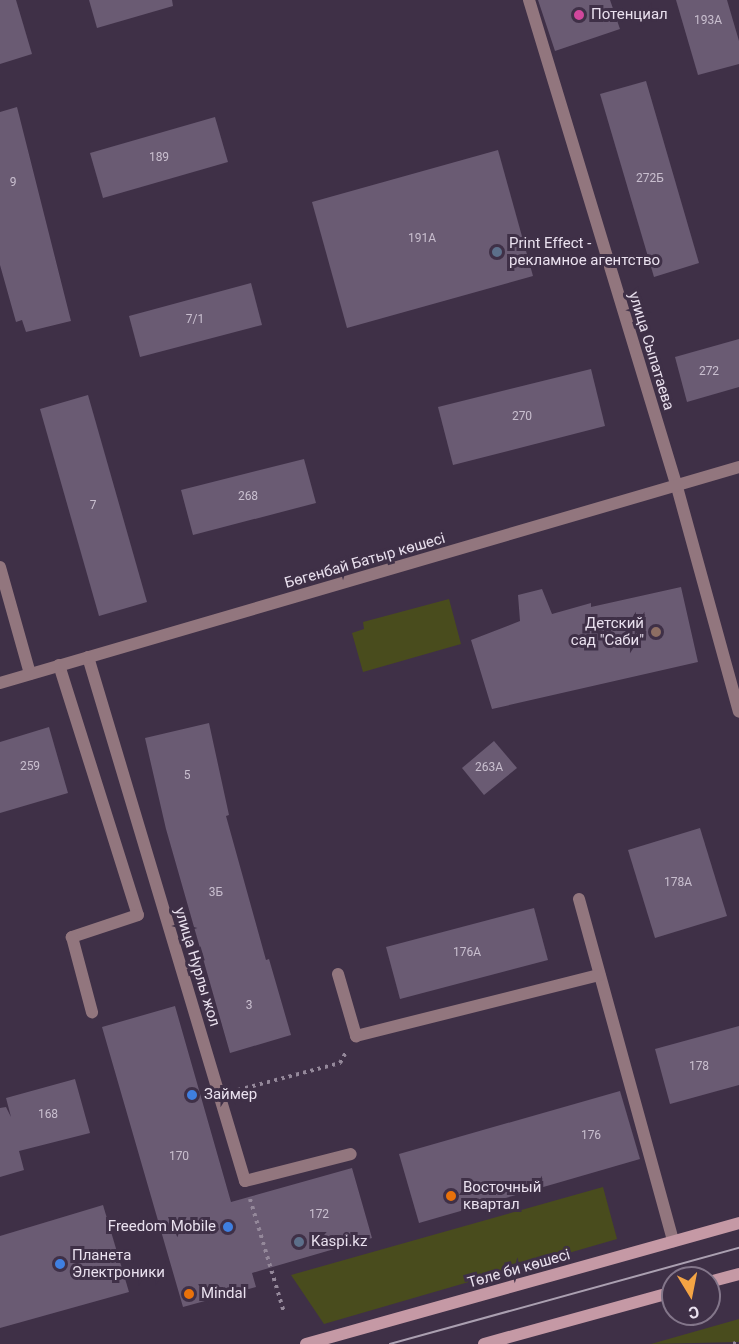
<!DOCTYPE html>
<meta charset="utf-8">
<style>
body{margin:0}
#map{position:relative;width:739px;height:1344px;overflow:hidden;background:#3f3047;font-family:Roboto,sans-serif}
div>[style]{position:absolute}
.green>*{inset:0;background:#494c1d}
.building>*{inset:0;background:#6a5b73}
.path>*{height:4px;margin-top:-2px;transform-origin:0;background:repeating-linear-gradient(90deg,#94889a 0 3px,transparent 0 7.5px)}
.lane>*{height:12px;margin:-6px;padding:0 6px;transform-origin:6px;border-radius:6px;background:#92767e}
.street>*{height:12px;margin:-6px;padding:0 6px;transform-origin:6px;border-radius:6px;background:#92767e}
.secondary>*{height:12px;margin:-6px;padding:0 6px;transform-origin:6px;border-radius:6px;background:#c599a5}
.tram>*{height:1.5px;margin:-0.75px;padding:0 0.75px;transform-origin:0.75px;border-radius:0.75px;background:#aba0b1}
.dots>*{width:16px;height:16px;translate:-50% -50%;box-sizing:border-box;border:3px solid #3f3047;border-radius:50%}
span{translate:-50% -50%;white-space:nowrap;text-align:center;line-height:1.15;-webkit-text-stroke:6px #3f3047;paint-order:stroke}
.number-label{font-size:12px;color:#c9bfcf}
.number-label span{-webkit-text-stroke-width:0}
.poi-label{font-size:15px;color:#e9e0ee}
.left{translate:0 -50%;text-align:left}
.right{translate:-100% -50%;text-align:right}
.street-label{font-size:15px;color:#e9e0ee}
.north{position:absolute;left:661px;top:1266px;width:60px;height:60px;box-sizing:border-box;background:#3f3047;border:2px solid #83768a;border-radius:50%;rotate:170deg;font-size:16px;font-weight:700;line-height:24px;text-align:center;color:#e9e0ee}
.north::after{content:'';display:block;margin:auto;width:21px;height:27px;background:#f4a444;clip-path:polygon(50% 0,100% 100%,50% 72%,0 100%)}
</style>
<div id="map">
<div class="green">
<div style="clip-path:polygon(449px 599px,461px 644px,363px 672px,352px 633px,364px 629px,363px 622px)"></div>
<div style="clip-path:polygon(603px 1187px,617px 1239px,324px 1324px,291px 1275px)"></div>
<div style="clip-path:polygon(739px 1319px,739px 1342px,651px 1344px)"></div>
</div>
<div class="building">
<div style="clip-path:polygon(0 0,16px 0,32px 54px,0 64px)"></div>
<div style="clip-path:polygon(89px 0,172px 0,173px 6px,97px 28px)"></div>
<div style="clip-path:polygon(538px 0,610px 0,620px 29px,555px 51px)"></div>
<div style="clip-path:polygon(676px 0,727px 0,739px 41px,739px 64px,698px 75px)"></div>
<div style="clip-path:polygon(646px 81px,699px 263px,654px 277px,600px 94px)"></div>
<div style="clip-path:polygon(17px 107px,71px 321px,26px 332px,22px 320px,16px 322px,0 265px,0 112px)"></div>
<div style="clip-path:polygon(215px 117px,228px 162px,103px 198px,90px 153px)"></div>
<div style="clip-path:polygon(498px 150px,533px 276px,347px 328px,312px 202px)"></div>
<div style="clip-path:polygon(251px 283px,262px 325px,140px 357px,129px 316px)"></div>
<div style="clip-path:polygon(739px 339px,739px 387px,687px 402px,675px 357px)"></div>
<div style="clip-path:polygon(591px 369px,605px 426px,453px 465px,438px 407px)"></div>
<div style="clip-path:polygon(88px 395px,147px 602px,99px 616px,40px 409px)"></div>
<div style="clip-path:polygon(304px 459px,316px 503px,193px 535px,181px 490px)"></div>
<div style="clip-path:polygon(681px 587px,698px 662px,492px 709px,471px 640px,520px 621px,518px 595px,542px 589px,552px 614px,591px 603px,591px 607px)"></div>
<div style="clip-path:polygon(209px 723px,229px 815px,226px 816px,266px 960px,269px 959px,291px 1035px,230px 1053px,166px 829px,145px 738px)"></div>
<div style="clip-path:polygon(49px 727px,68px 793px,0 813px,0 742px)"></div>
<div style="clip-path:polygon(494px 741px,517px 768px,484px 795px,462px 768px)"></div>
<div style="clip-path:polygon(700px 828px,727px 916px,655px 938px,628px 850px)"></div>
<div style="clip-path:polygon(534px 908px,548px 960px,400px 999px,386px 947px)"></div>
<div style="clip-path:polygon(175px 1006px,231px 1202px,352px 1168px,372px 1238px,252px 1273px,256px 1287px,183px 1307px,102px 1027px)"></div>
<div style="clip-path:polygon(739px 1026px,739px 1085px,670px 1104px,655px 1049px)"></div>
<div style="clip-path:polygon(75px 1079px,90px 1133px,19px 1151px,24px 1170px,0 1177px,0 1108px,6px 1107px,11px 1117px,6px 1098px)"></div>
<div style="clip-path:polygon(620px 1091px,640px 1159px,419px 1223px,399px 1154px)"></div>
<div style="clip-path:polygon(103px 1205px,129px 1292px,0 1328px,0 1236px)"></div>
</div>
<div class="path">
<div style="left:238px;top:1090px;width:106px;rotate:-14.8deg"></div>
<div style="left:340px;top:1063px;width:13px;rotate:-61deg"></div>
<div style="left:250px;top:1199px;width:118px;rotate:73.3deg"></div>
<div style="left:733px;top:1344px;width:6px;rotate:-18deg"></div>
</div>
<div class="lane">
<div style="left:529px;top:0;width:509px;rotate:73.1deg"></div>
<div style="left:677px;top:487px;width:233px;rotate:74.6deg"></div>
<div style="left:59px;top:665px;width:262px;rotate:72.5deg"></div>
<div style="left:138px;top:915px;width:70px;rotate:161.6deg"></div>
<div style="left:72px;top:937px;width:78px;rotate:75.1deg"></div>
<div style="left:579px;top:899px;width:355px;rotate:74.6deg"></div>
<div style="left:338px;top:974px;width:65px;rotate:73.8deg"></div>
<div style="left:356px;top:1036px;width:251px;rotate:-14.1deg"></div>
</div>
<div class="street">
<div style="left:0;top:567px;width:111px;rotate:74.3deg"></div>
<div style="left:88px;top:657px;width:547px;rotate:73.32deg"></div>
<div style="left:245px;top:1181px;width:109px;rotate:-14.3deg"></div>
<div style="left:0;top:683px;width:770px;rotate:-16.29deg"></div>
</div>
<div class="secondary">
<div style="left:709px;top:1282px;width:31px;rotate:-15deg"></div>
<div style="left:306px;top:1344px;width:450px;rotate:-15.6deg"></div>
<div style="left:484px;top:1344px;width:196px;rotate:-15.4deg"></div>
</div>
<div class="tram">
<div style="left:390px;top:1344px;width:362px;rotate:-15.4deg"></div>
</div>
<div class="dots">
<div style="left:579px;top:15px;background:#d1479c"></div>
<div style="left:497px;top:252px;background:#5c6f8a"></div>
<div style="left:656px;top:632px;background:#8d6e63"></div>
<div style="left:192px;top:1095px;background:#3f7fe0"></div>
<div style="left:451px;top:1196px;background:#e8710a"></div>
<div style="left:228px;top:1227px;background:#3f7fe0"></div>
<div style="left:299px;top:1242px;background:#5c6f8a"></div>
<div style="left:60px;top:1264px;background:#3f7fe0"></div>
<div style="left:189px;top:1294px;background:#e8710a"></div>
</div>
<div class="number-label">
<span style="left:708px;top:21px">193А</span>
<span style="left:159px;top:158px">189</span>
<span style="left:650px;top:179px">272Б</span>
<span style="left:13px;top:183px">9</span>
<span style="left:422px;top:239px">191А</span>
<span style="left:195px;top:320px">7/1</span>
<span style="left:709px;top:372px">272</span>
<span style="left:522px;top:417px">270</span>
<span style="left:248px;top:497px">268</span>
<span style="left:93px;top:506px">7</span>
<span style="left:30px;top:767px">259</span>
<span style="left:489px;top:768px">263А</span>
<span style="left:187px;top:776px">5</span>
<span style="left:678px;top:883px">178А</span>
<span style="left:216px;top:893px">3Б</span>
<span style="left:467px;top:953px">176А</span>
<span style="left:249px;top:1006px">3</span>
<span style="left:699px;top:1067px">178</span>
<span style="left:48px;top:1115px">168</span>
<span style="left:591px;top:1136px">176</span>
<span style="left:179px;top:1157px">170</span>
<span style="left:319px;top:1215px">172</span>
</div>
<div class="poi-label">
<span class="left" style="left:591px;top:15px">Потенциал</span>
<span class="left" style="left:509px;top:252px">Print Effect -<br>рекламное агентство</span>
<span class="right" style="left:644px;top:632px">Детский<br>сад "Саби"</span>
<span class="left" style="left:204px;top:1095px">Займер</span>
<span class="left" style="left:463px;top:1196px">Восточный<br>квартал</span>
<span class="right" style="left:216px;top:1227px">Freedom Mobile</span>
<span class="left" style="left:311px;top:1242px">Kaspi.kz</span>
<span class="left" style="left:72px;top:1264px">Планета<br>Электроники</span>
<span class="left" style="left:201px;top:1294px">Mindal</span>
</div>
<div class="street-label">
<span style="left:651px;top:351px;rotate:73deg">улица Сыпатаева</span>
<span style="left:365px;top:561px;rotate:-16deg">Бөгенбай Батыр көшесі</span>
<span style="left:197px;top:967px;rotate:73deg">улица Нурлы жол</span>
<span style="left:519px;top:1269px;rotate:-16deg">Төле би көшесі</span>
</div>
<div class="north">С</div>
</div>
